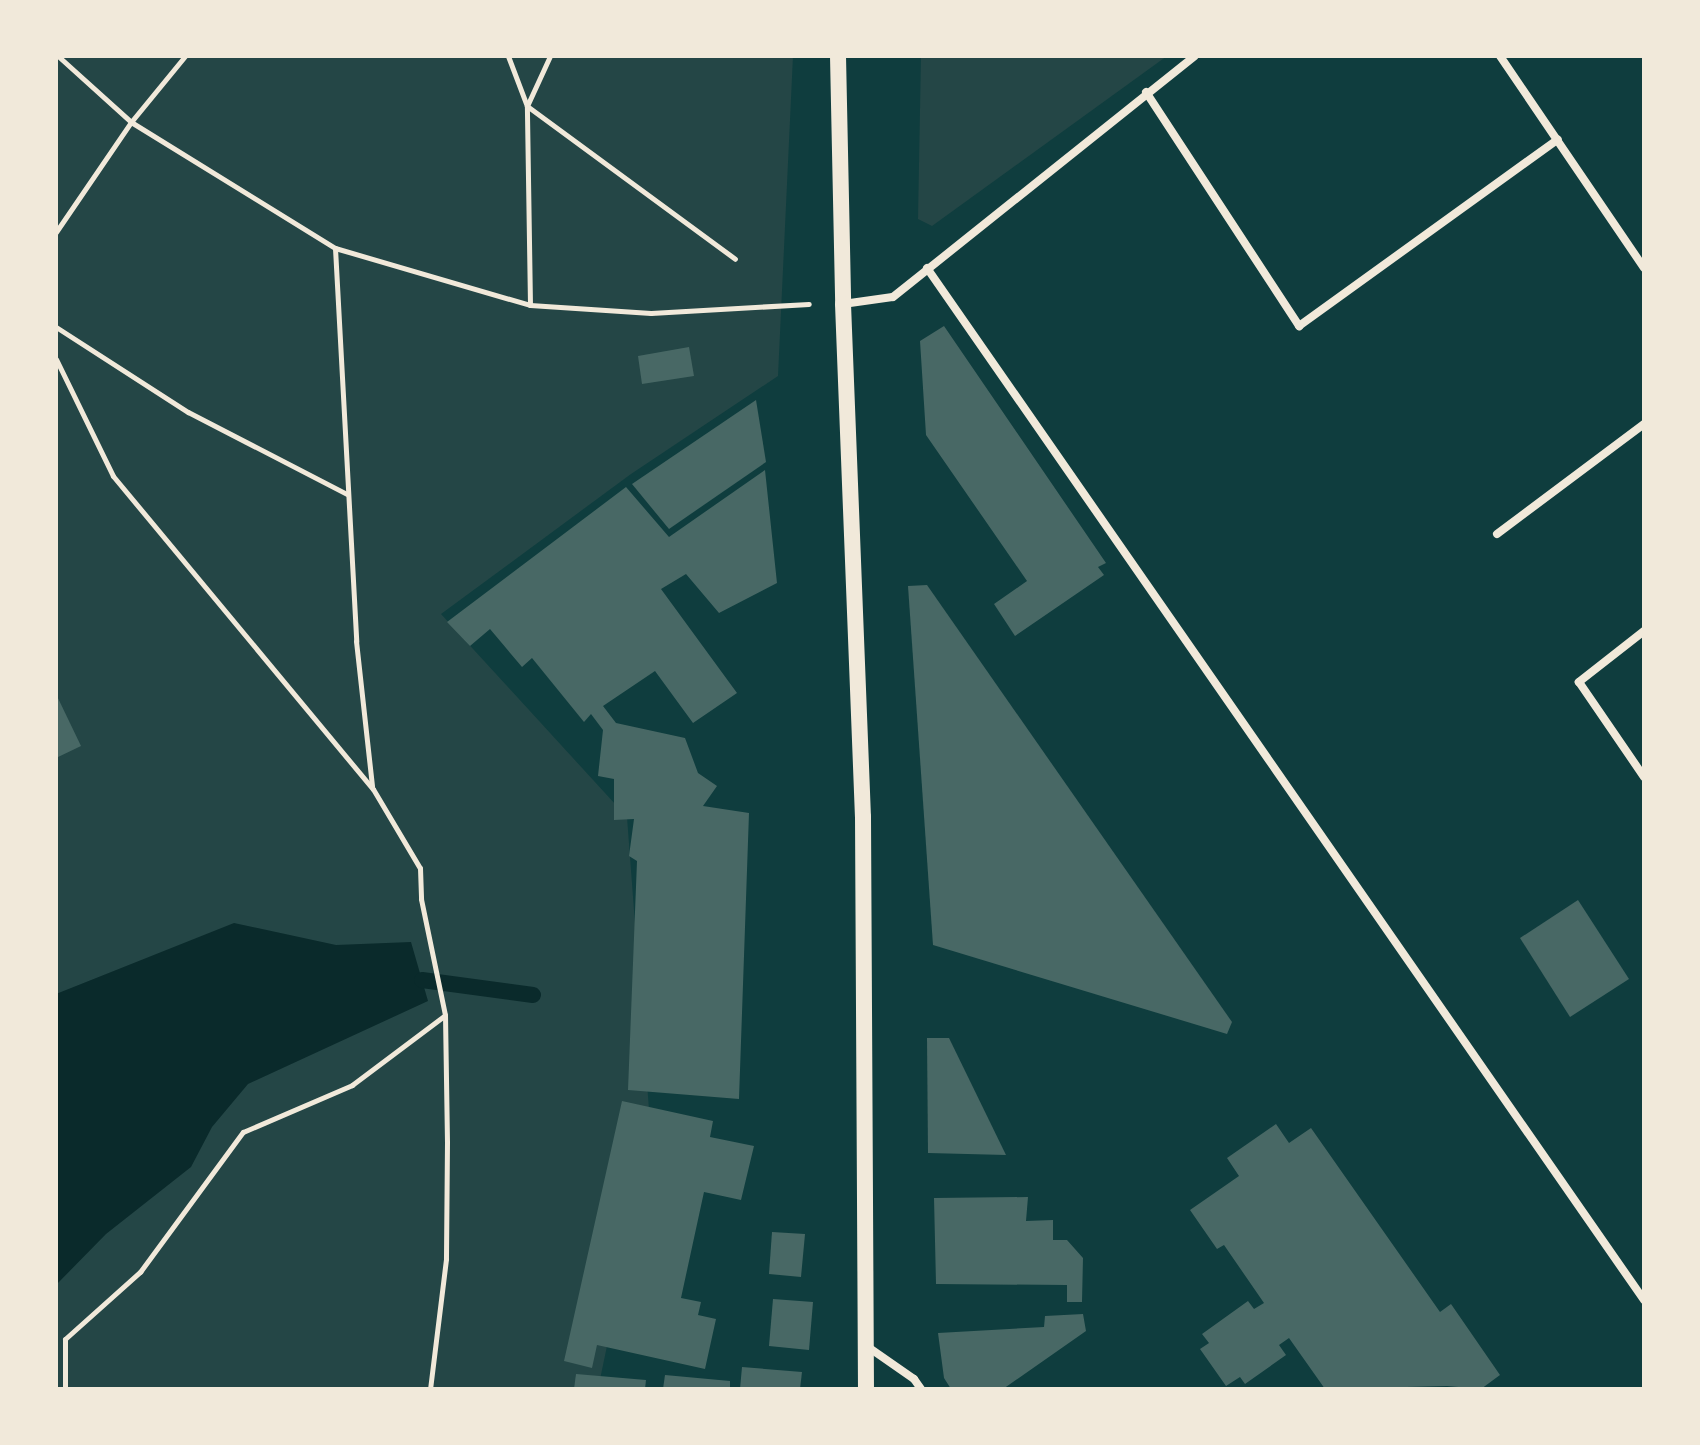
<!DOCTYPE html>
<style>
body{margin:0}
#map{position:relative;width:1700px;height:1445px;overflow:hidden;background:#0f3d3e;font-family:Mulish,sans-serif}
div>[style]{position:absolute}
.green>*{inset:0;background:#244646}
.water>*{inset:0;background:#0a2a2b}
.stream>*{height:16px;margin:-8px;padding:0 8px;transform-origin:8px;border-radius:8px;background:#0a2a2b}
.building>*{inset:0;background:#486865}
.path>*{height:5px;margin:-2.5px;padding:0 2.5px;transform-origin:2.5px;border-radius:2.5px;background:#f1e9da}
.minor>*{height:8px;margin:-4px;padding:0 4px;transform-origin:4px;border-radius:4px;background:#f1e9da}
.secondary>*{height:16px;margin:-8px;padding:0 8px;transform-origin:8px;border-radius:8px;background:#f1e9da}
span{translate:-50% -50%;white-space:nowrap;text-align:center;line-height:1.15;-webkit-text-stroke:6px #f1e9da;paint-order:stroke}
.frame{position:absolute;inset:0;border:58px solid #f1e9da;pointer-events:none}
</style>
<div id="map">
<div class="green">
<div style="clip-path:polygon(56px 56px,793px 56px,778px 376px,631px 474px,441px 614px,627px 817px,651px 1136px,598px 1389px,56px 1389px)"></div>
<div style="clip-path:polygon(921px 56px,1167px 56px,932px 226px,918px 219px)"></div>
</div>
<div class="water">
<div style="clip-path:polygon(234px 923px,336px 945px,411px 942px,428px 1001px,248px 1084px,212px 1127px,191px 1167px,106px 1234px,56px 1285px,56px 994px)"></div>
</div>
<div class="stream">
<div style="left:422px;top:980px;width:112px;rotate:7.7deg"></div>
</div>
<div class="building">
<div style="clip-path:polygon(944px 326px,1106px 563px,1098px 567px,1104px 575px,1015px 636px,994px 604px,1027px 581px,926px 435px,920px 341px)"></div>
<div style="clip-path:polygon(689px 347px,694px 376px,642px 384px,638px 356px)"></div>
<div style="clip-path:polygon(756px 400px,766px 462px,669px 529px,632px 484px)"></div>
<div style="clip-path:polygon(765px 470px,777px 583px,719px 613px,686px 574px,661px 589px,737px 693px,693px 723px,655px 671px,603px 706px,616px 723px,685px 738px,698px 773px,717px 786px,703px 806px,749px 813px,739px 1099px,628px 1090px,637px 861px,629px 856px,634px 819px,614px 820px,614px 779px,598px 776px,603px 730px,591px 714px,584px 722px,532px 658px,522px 667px,490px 629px,470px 646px,447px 622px,626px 487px,669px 537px)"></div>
<div style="clip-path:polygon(927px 585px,1232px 1022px,1227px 1034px,933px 945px,908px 586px)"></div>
<div style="clip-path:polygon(56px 694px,81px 746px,56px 758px)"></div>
<div style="clip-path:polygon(1578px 900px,1629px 979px,1570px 1017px,1520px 938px)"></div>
<div style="clip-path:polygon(927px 1038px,949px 1038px,1006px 1155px,928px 1153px)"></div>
<div style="clip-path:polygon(622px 1101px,713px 1121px,710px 1137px,754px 1146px,741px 1200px,704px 1192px,681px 1298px,701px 1302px,698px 1315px,716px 1319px,705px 1369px,597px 1345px,592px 1368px,564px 1361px)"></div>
<div style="clip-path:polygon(1276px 1124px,1289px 1143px,1311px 1128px,1440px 1312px,1451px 1304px,1500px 1375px,1481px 1389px,1447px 1386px,1325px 1389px,1289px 1338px,1279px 1345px,1286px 1355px,1245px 1384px,1240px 1377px,1226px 1386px,1200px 1349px,1209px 1343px,1202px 1334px,1248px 1301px,1254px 1309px,1264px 1303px,1224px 1245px,1217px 1249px,1190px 1210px,1239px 1176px,1227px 1158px)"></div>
<div style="clip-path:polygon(1028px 1197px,1026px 1221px,1053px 1220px,1053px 1240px,1067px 1240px,1083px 1258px,1082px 1302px,1067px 1302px,1067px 1285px,936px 1284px,934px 1198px)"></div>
<div style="clip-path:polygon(772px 1232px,805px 1234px,801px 1277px,769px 1274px)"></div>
<div style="clip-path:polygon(773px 1299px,813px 1302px,809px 1350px,769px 1346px)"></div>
<div style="clip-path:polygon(1083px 1314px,1086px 1331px,1003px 1389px,951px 1389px,944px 1378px,938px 1333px,1044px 1327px,1045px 1316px)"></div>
<div style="clip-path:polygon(742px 1367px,802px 1372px,800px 1389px,740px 1389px)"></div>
<div style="clip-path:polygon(576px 1374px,646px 1380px,645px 1389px,574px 1389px)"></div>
<div style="clip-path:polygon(665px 1375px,730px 1381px,730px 1389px,663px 1389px)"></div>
</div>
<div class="path">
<div style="left:58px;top:56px;width:98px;rotate:42.1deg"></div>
<div style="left:131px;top:122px;width:240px;rotate:31.7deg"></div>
<div style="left:335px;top:248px;width:203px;rotate:16.3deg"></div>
<div style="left:530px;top:305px;width:199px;rotate:-90.9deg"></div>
<div style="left:527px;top:106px;width:55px;rotate:-65.3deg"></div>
<div style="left:508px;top:56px;width:53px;rotate:69.2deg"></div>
<div style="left:527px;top:106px;width:258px;rotate:36.3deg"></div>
<div style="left:56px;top:232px;width:133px;rotate:-55.7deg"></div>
<div style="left:131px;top:122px;width:85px;rotate:-50.7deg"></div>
<div style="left:335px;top:248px;width:394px;rotate:86.9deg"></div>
<div style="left:356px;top:641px;width:146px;rotate:83.7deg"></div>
<div style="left:530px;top:305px;width:121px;rotate:3.8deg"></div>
<div style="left:651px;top:313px;width:158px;rotate:-3.3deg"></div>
<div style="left:56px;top:327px;width:157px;rotate:32.8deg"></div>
<div style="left:188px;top:412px;width:179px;rotate:27.3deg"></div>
<div style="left:56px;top:359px;width:130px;rotate:64deg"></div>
<div style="left:113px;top:476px;width:407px;rotate:50.3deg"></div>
<div style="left:373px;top:789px;width:92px;rotate:59.3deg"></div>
<div style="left:420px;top:868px;width:31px;rotate:88deg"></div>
<div style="left:421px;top:899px;width:118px;rotate:78.3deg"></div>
<div style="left:445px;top:1015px;width:127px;rotate:89.1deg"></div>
<div style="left:447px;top:1142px;width:117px;rotate:90.5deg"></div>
<div style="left:446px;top:1259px;width:131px;rotate:97deg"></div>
<div style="left:65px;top:1389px;width:50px;rotate:-90deg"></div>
<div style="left:65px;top:1339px;width:101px;rotate:-41.8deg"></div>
<div style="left:140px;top:1272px;width:174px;rotate:-53.7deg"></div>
<div style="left:243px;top:1132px;width:119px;rotate:-23.3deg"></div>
<div style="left:352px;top:1085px;width:115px;rotate:-36.9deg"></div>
</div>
<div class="minor">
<div style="left:1500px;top:56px;width:256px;rotate:55.8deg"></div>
<div style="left:1146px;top:92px;width:280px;rotate:56.8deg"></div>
<div style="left:1299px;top:326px;width:319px;rotate:-35.8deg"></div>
<div style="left:927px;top:268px;width:1257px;rotate:55.21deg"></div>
<div style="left:843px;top:304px;width:50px;rotate:-8deg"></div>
<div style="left:893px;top:297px;width:386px;rotate:-38.6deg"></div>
<div style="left:1497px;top:534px;width:184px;rotate:-36.8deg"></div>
<div style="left:1644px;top:631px;width:83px;rotate:141.9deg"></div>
<div style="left:1579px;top:682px;width:115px;rotate:55.6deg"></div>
<div style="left:868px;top:1347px;width:56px;rotate:34.8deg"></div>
<div style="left:914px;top:1379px;width:12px;rotate:55deg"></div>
</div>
<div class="secondary">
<div style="left:838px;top:56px;width:248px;rotate:88.8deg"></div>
<div style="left:843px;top:304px;width:513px;rotate:87.77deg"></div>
<div style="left:863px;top:817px;width:572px;rotate:89.7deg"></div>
</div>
<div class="frame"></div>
</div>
